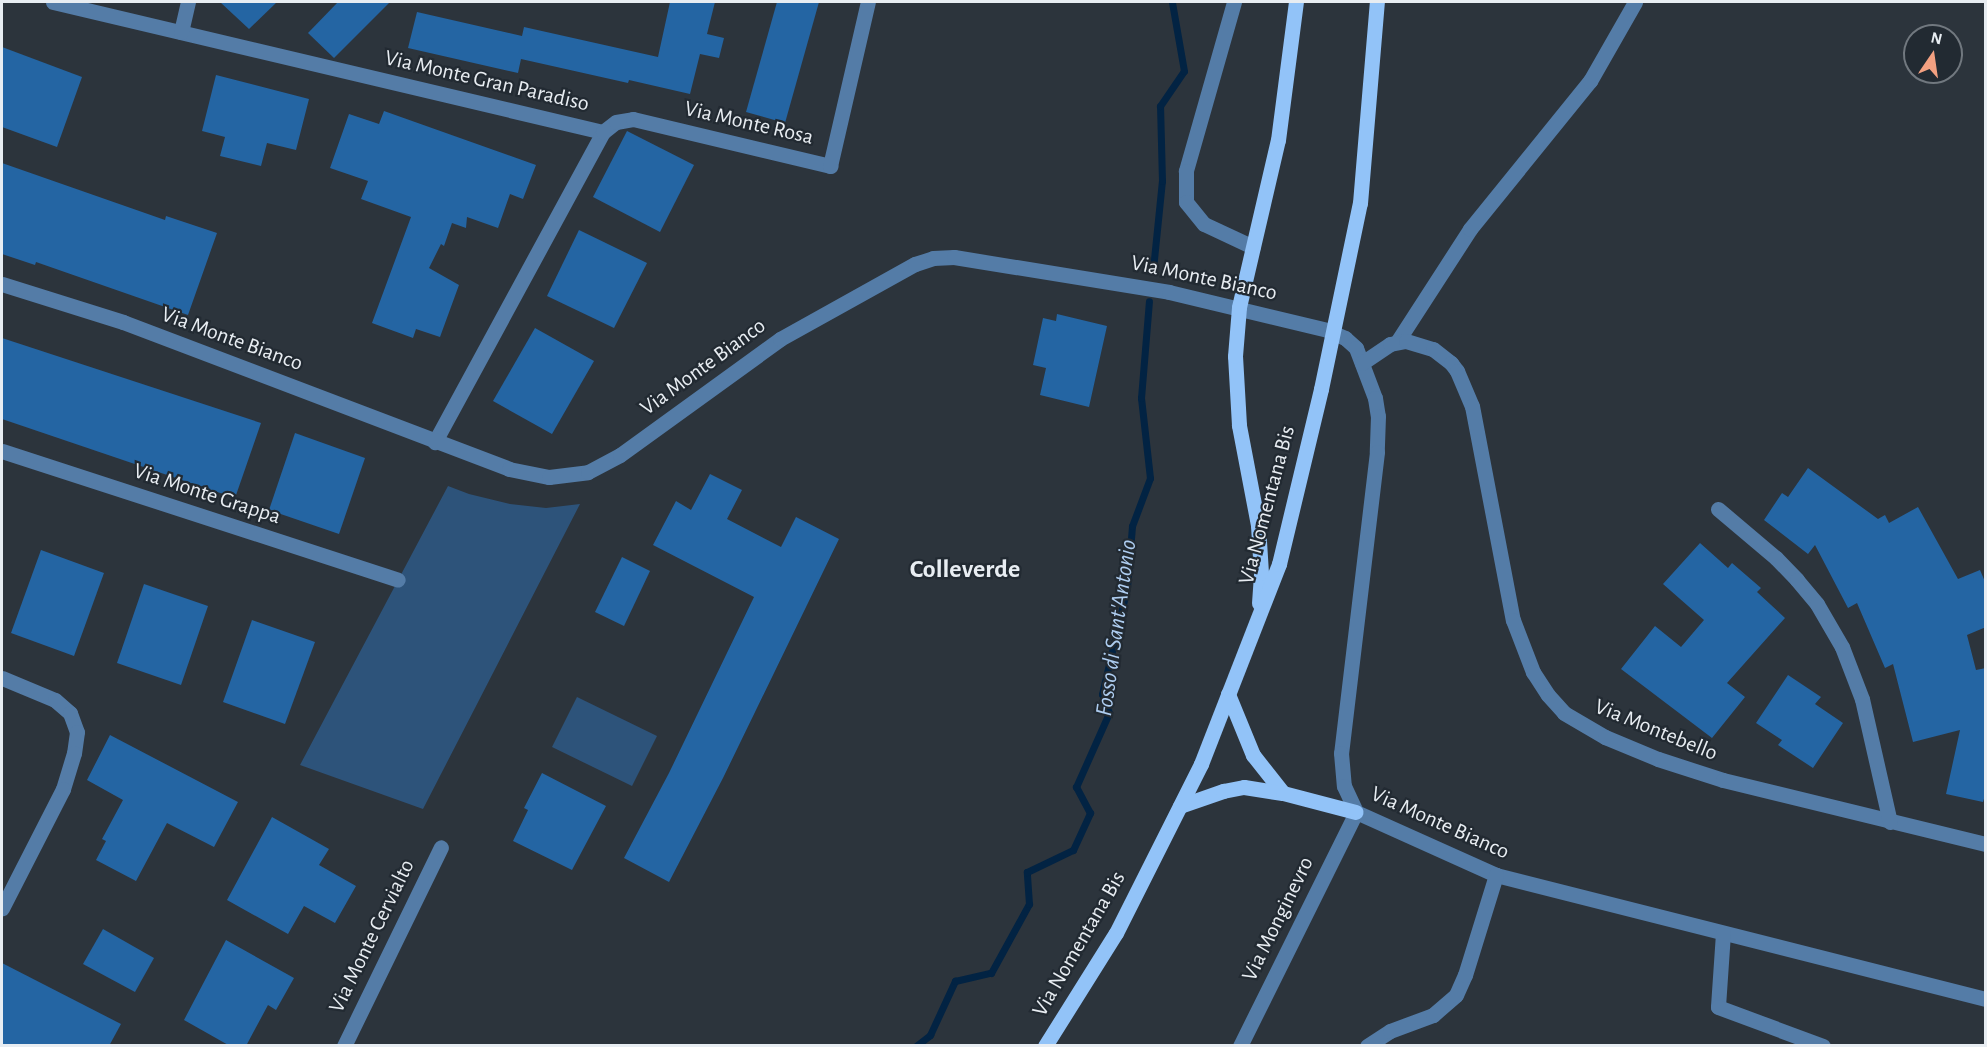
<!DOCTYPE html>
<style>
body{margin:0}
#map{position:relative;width:1987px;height:1047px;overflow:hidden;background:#2c343c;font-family:"Alegreya Sans",sans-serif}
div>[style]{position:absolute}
.green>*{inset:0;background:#2d537a}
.stream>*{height:7px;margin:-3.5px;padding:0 3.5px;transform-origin:3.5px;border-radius:3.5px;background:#022343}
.building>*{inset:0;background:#2465a3}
.minor>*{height:15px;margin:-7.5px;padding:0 7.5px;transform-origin:7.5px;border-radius:7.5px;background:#547ca7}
.major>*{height:15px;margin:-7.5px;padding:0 7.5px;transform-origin:7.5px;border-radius:7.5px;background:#92c3f8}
span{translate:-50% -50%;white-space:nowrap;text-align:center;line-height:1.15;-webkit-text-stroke:4.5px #222a32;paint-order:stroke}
.street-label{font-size:22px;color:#e8edf2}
.water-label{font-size:24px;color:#aecdf0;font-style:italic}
.quarter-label{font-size:26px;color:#e8edf2;font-weight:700}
.frame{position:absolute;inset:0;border:3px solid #e8edf2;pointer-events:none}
.north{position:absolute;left:1903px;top:24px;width:60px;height:60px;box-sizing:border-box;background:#222a32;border:2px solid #71787f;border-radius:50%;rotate:13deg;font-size:16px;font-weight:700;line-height:24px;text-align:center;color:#e8edf2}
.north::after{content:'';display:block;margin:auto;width:21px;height:27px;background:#f3a081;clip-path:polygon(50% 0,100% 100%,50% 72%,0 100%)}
</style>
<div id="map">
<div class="green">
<div style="clip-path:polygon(448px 486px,469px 494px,510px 504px,546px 508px,580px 504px,423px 809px,300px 765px)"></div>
<div style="clip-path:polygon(577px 697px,657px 736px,632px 786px,552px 747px)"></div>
</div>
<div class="stream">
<div style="left:1153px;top:269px;width:88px;rotate:-84.2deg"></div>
<div style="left:1162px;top:181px;width:75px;rotate:-91.5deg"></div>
<div style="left:1160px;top:106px;width:42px;rotate:-55.6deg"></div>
<div style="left:1184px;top:71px;width:70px;rotate:-99.9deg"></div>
<div style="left:916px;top:1046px;width:18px;rotate:-38deg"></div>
<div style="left:930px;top:1035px;width:60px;rotate:-65.2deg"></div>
<div style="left:955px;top:981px;width:37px;rotate:-13deg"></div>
<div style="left:991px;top:973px;width:79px;rotate:-61.2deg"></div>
<div style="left:1029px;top:904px;width:32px;rotate:-94deg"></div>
<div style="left:1027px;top:872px;width:51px;rotate:-25.6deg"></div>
<div style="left:1073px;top:850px;width:41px;rotate:-65.3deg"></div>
<div style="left:1090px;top:813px;width:30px;rotate:-118deg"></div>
<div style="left:1076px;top:787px;width:81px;rotate:-66deg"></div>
<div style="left:1109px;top:713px;width:20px;rotate:-110deg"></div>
<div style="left:1102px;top:694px;width:110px;rotate:-76.8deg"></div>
<div style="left:1127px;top:587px;width:61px;rotate:-85.3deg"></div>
<div style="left:1132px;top:526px;width:51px;rotate:-69.4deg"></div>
<div style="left:1150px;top:478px;width:81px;rotate:-96.4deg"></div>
<div style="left:1141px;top:398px;width:97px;rotate:-85.3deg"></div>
</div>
<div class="building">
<div style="clip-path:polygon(220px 2px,277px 2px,249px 29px)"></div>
<div style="clip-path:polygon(338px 2px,390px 2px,334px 58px,308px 33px)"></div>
<div style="clip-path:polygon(670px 2px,715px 2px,707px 34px,724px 38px,719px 58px,700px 54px,690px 94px,629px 80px,628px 83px,521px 59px,518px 73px,408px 48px,417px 12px,522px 36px,524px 27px,658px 57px)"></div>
<div style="clip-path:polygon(777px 2px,819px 2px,785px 123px,746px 112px)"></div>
<div style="clip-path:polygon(2px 47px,82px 77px,57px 147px,2px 127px)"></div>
<div style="clip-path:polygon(216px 75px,309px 99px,296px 150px,267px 143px,261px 166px,220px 156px,225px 137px,202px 131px)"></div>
<div style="clip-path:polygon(384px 111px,536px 165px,523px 199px,510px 194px,498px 228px,467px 217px,466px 228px,452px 223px,444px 246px,441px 244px,429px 268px,459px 285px,440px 337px,416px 329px,413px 338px,372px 323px,411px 217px,361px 199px,368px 181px,330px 168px,349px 114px,379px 124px)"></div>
<div style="clip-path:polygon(627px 131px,694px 165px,660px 232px,593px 197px)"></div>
<div style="clip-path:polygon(2px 163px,165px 220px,166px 216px,217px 233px,188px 315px,36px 262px,35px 265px,2px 254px)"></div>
<div style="clip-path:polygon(579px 230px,647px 263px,614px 328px,547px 296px)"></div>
<div style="clip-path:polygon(1057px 314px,1107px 326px,1089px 407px,1040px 395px,1046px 368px,1033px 365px,1043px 318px,1056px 321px)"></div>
<div style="clip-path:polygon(535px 328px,594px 361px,552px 434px,493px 401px)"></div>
<div style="clip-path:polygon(2px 338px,261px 423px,235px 498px,2px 419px)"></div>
<div style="clip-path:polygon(295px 433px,365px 458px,339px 534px,269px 510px)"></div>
<div style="clip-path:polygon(1808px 468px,1878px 519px,1885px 515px,1889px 523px,1918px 507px,1958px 579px,1980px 570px,1986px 584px,1986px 627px,1967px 635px,1976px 670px,1986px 668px,1986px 792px,1983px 802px,1946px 794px,1960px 730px,1913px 742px,1893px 664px,1885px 668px,1857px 603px,1848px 608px,1815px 545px,1808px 554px,1764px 520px,1782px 493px,1788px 497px)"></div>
<div style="clip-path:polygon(710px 474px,742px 490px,727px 519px,781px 547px,796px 517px,839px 539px,723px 778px,669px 882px,624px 858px,669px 773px,754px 597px,653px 545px,676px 501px,691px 510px)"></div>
<div style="clip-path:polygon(1700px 543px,1728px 568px,1732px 563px,1761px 588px,1757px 592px,1785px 618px,1727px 683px,1745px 697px,1712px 738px,1621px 669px,1655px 626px,1681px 647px,1704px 620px,1663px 584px)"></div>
<div style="clip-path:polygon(41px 550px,104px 573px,74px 656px,11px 633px)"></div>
<div style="clip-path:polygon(622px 557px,650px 571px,624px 626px,595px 612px)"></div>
<div style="clip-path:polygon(144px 584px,208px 606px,181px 685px,117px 663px)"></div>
<div style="clip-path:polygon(252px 620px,315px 642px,285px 724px,223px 702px)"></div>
<div style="clip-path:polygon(1788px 675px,1821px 697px,1815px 704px,1843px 723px,1813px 768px,1778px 745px,1782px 740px,1756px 723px)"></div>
<div style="clip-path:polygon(110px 735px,238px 802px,214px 847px,167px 823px,136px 881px,96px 860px,106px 841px,102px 839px,123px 800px,87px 780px)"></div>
<div style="clip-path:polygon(542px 773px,606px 806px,572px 870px,513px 841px,528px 810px,524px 808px)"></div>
<div style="clip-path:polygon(272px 817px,329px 849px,319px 865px,356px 886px,335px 923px,304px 906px,288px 934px,227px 900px)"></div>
<div style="clip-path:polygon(103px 929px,154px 958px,135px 992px,83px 964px)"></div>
<div style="clip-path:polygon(226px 940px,294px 978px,276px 1010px,268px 1005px,246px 1046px,230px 1046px,184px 1020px)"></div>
<div style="clip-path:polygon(2px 963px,121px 1024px,109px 1046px,2px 1046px)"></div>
</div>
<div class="minor">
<div style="left:53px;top:2px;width:565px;rotate:13.3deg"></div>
<div style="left:603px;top:132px;width:353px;rotate:118.5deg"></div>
<div style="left:1234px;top:2px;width:176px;rotate:105.9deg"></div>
<div style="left:1186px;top:171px;width:31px;rotate:90deg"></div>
<div style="left:1186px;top:202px;width:28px;rotate:51deg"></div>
<div style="left:1204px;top:224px;width:54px;rotate:25.1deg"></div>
<div style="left:181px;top:32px;width:31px;rotate:-77deg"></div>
<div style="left:603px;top:132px;width:16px;rotate:-38deg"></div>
<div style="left:616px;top:122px;width:17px;rotate:-10deg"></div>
<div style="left:633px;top:119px;width:203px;rotate:13.4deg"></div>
<div style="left:830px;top:166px;width:168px;rotate:-77deg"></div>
<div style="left:2px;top:284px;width:127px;rotate:17.4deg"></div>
<div style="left:123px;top:322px;width:413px;rotate:20.8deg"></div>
<div style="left:509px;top:469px;width:41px;rotate:11.3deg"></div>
<div style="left:549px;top:477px;width:39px;rotate:-7deg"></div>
<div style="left:588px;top:472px;width:36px;rotate:-28deg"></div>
<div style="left:620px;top:455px;width:198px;rotate:-35.9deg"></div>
<div style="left:780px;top:339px;width:154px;rotate:-29.1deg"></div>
<div style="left:915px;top:264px;width:19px;rotate:-18deg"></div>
<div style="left:933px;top:258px;width:21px;rotate:-3deg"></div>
<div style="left:954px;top:257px;width:218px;rotate:9.2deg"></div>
<div style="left:1169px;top:292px;width:163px;rotate:13.5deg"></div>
<div style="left:1327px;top:330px;width:20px;rotate:24deg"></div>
<div style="left:1345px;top:338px;width:15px;rotate:42deg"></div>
<div style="left:1356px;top:348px;width:53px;rotate:69.2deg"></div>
<div style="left:1375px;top:398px;width:18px;rotate:81deg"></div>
<div style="left:1378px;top:416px;width:36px;rotate:92deg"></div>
<div style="left:1377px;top:452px;width:303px;rotate:96.8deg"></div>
<div style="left:1341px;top:753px;width:33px;rotate:85deg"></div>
<div style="left:1344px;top:786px;width:29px;rotate:65deg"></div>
<div style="left:1356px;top:812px;width:154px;rotate:24.2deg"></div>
<div style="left:1496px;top:875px;width:505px;rotate:14.2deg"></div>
<div style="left:1397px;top:342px;width:135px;rotate:-57.1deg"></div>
<div style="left:1470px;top:229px;width:191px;rotate:-51deg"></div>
<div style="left:1590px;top:81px;width:91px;rotate:-60.3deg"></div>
<div style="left:1362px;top:363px;width:34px;rotate:-34deg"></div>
<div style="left:1390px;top:344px;width:16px;rotate:-11deg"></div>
<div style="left:1406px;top:341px;width:28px;rotate:17deg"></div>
<div style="left:1433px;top:349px;width:23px;rotate:38deg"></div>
<div style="left:1451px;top:363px;width:10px;rotate:53deg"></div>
<div style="left:1457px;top:371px;width:38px;rotate:67deg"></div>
<div style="left:1472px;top:406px;width:218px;rotate:79.2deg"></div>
<div style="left:1513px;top:620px;width:56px;rotate:69deg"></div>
<div style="left:1533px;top:672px;width:27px;rotate:57deg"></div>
<div style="left:1548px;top:695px;width:24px;rotate:48deg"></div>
<div style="left:1564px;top:713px;width:48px;rotate:30.3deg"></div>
<div style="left:1605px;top:737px;width:57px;rotate:22.5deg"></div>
<div style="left:1658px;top:759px;width:68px;rotate:17.9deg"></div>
<div style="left:1723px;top:780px;width:271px;rotate:13.7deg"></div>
<div style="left:2px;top:451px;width:416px;rotate:18deg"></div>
<div style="left:1718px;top:509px;width:76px;rotate:40.2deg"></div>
<div style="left:1776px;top:558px;width:30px;rotate:46deg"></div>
<div style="left:1797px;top:580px;width:31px;rotate:50deg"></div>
<div style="left:1817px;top:604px;width:50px;rotate:59.8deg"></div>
<div style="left:1842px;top:647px;width:56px;rotate:69deg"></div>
<div style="left:1862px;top:699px;width:126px;rotate:77.2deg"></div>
<div style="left:2px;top:678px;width:57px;rotate:22.5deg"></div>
<div style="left:55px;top:700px;width:20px;rotate:41deg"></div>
<div style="left:70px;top:713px;width:20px;rotate:70deg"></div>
<div style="left:77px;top:732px;width:21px;rotate:98deg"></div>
<div style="left:74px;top:753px;width:38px;rotate:107deg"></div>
<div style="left:63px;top:789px;width:134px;rotate:117.1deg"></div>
<div style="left:1723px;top:933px;width:74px;rotate:93.9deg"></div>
<div style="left:1718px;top:1007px;width:112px;rotate:20.4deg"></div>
<div style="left:344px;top:1046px;width:221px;rotate:-64deg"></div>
<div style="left:1240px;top:1046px;width:261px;rotate:-63.6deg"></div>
<div style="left:1367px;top:1046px;width:27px;rotate:-33deg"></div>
<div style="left:1390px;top:1031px;width:46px;rotate:-20.4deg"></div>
<div style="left:1433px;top:1015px;width:30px;rotate:-41deg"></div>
<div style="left:1456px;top:995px;width:22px;rotate:-66deg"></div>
<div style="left:1465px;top:975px;width:105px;rotate:-72.8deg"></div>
</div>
<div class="major">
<div style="left:1259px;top:603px;width:30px;rotate:-86deg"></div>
<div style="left:1261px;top:573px;width:48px;rotate:-93.6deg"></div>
<div style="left:1258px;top:525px;width:102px;rotate:-100.8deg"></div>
<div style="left:1239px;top:425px;width:69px;rotate:-93.3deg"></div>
<div style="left:1235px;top:356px;width:49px;rotate:-85.3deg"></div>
<div style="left:1239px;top:307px;width:171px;rotate:-76.9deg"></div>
<div style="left:1278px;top:140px;width:139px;rotate:-82.6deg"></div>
<div style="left:1228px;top:694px;width:66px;rotate:67.7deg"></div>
<div style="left:1253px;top:755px;width:48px;rotate:51.7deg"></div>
<div style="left:1180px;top:806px;width:46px;rotate:-19.2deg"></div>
<div style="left:1223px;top:791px;width:21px;rotate:-11deg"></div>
<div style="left:1244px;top:787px;width:39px;rotate:9deg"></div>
<div style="left:1283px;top:793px;width:75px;rotate:14.6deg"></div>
<div style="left:1045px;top:1046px;width:133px;rotate:-57.9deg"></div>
<div style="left:1116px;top:933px;width:189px;rotate:-63.3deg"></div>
<div style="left:1201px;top:764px;width:215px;rotate:-68.7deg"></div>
<div style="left:1279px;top:564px;width:180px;rotate:-76.5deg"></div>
<div style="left:1321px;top:389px;width:190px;rotate:-78.2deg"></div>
<div style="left:1360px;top:203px;width:202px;rotate:-85.2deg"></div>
</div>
<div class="street-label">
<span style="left:487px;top:81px;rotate:13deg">Via Monte Gran Paradiso</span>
<span style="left:749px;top:123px;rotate:13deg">Via Monte Rosa</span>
<span style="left:1204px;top:278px;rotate:12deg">Via Monte Bianco</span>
<span style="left:232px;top:339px;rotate:20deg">Via Monte Bianco</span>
<span style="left:703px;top:367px;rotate:-36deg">Via Monte Bianco</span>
<span style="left:207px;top:494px;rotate:18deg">Via Monte Grappa</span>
<span style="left:1267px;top:505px;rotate:-75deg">Via Nomentana Bis</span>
<span style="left:1656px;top:730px;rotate:22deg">Via Montebello</span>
<span style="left:1440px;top:823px;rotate:24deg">Via Monte Bianco</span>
<span style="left:1278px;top:919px;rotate:-64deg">Via Monginevro</span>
<span style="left:372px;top:936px;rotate:-64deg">Via Monte Cervialto</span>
<span style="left:1079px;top:944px;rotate:-60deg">Via Nomentana Bis</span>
</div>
<div class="water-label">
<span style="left:1117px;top:628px;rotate:-82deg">Fosso di Sant'Antonio</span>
</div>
<div class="quarter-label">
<span style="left:965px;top:570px">Colleverde</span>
</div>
<div class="frame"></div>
<div class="north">N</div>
</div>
